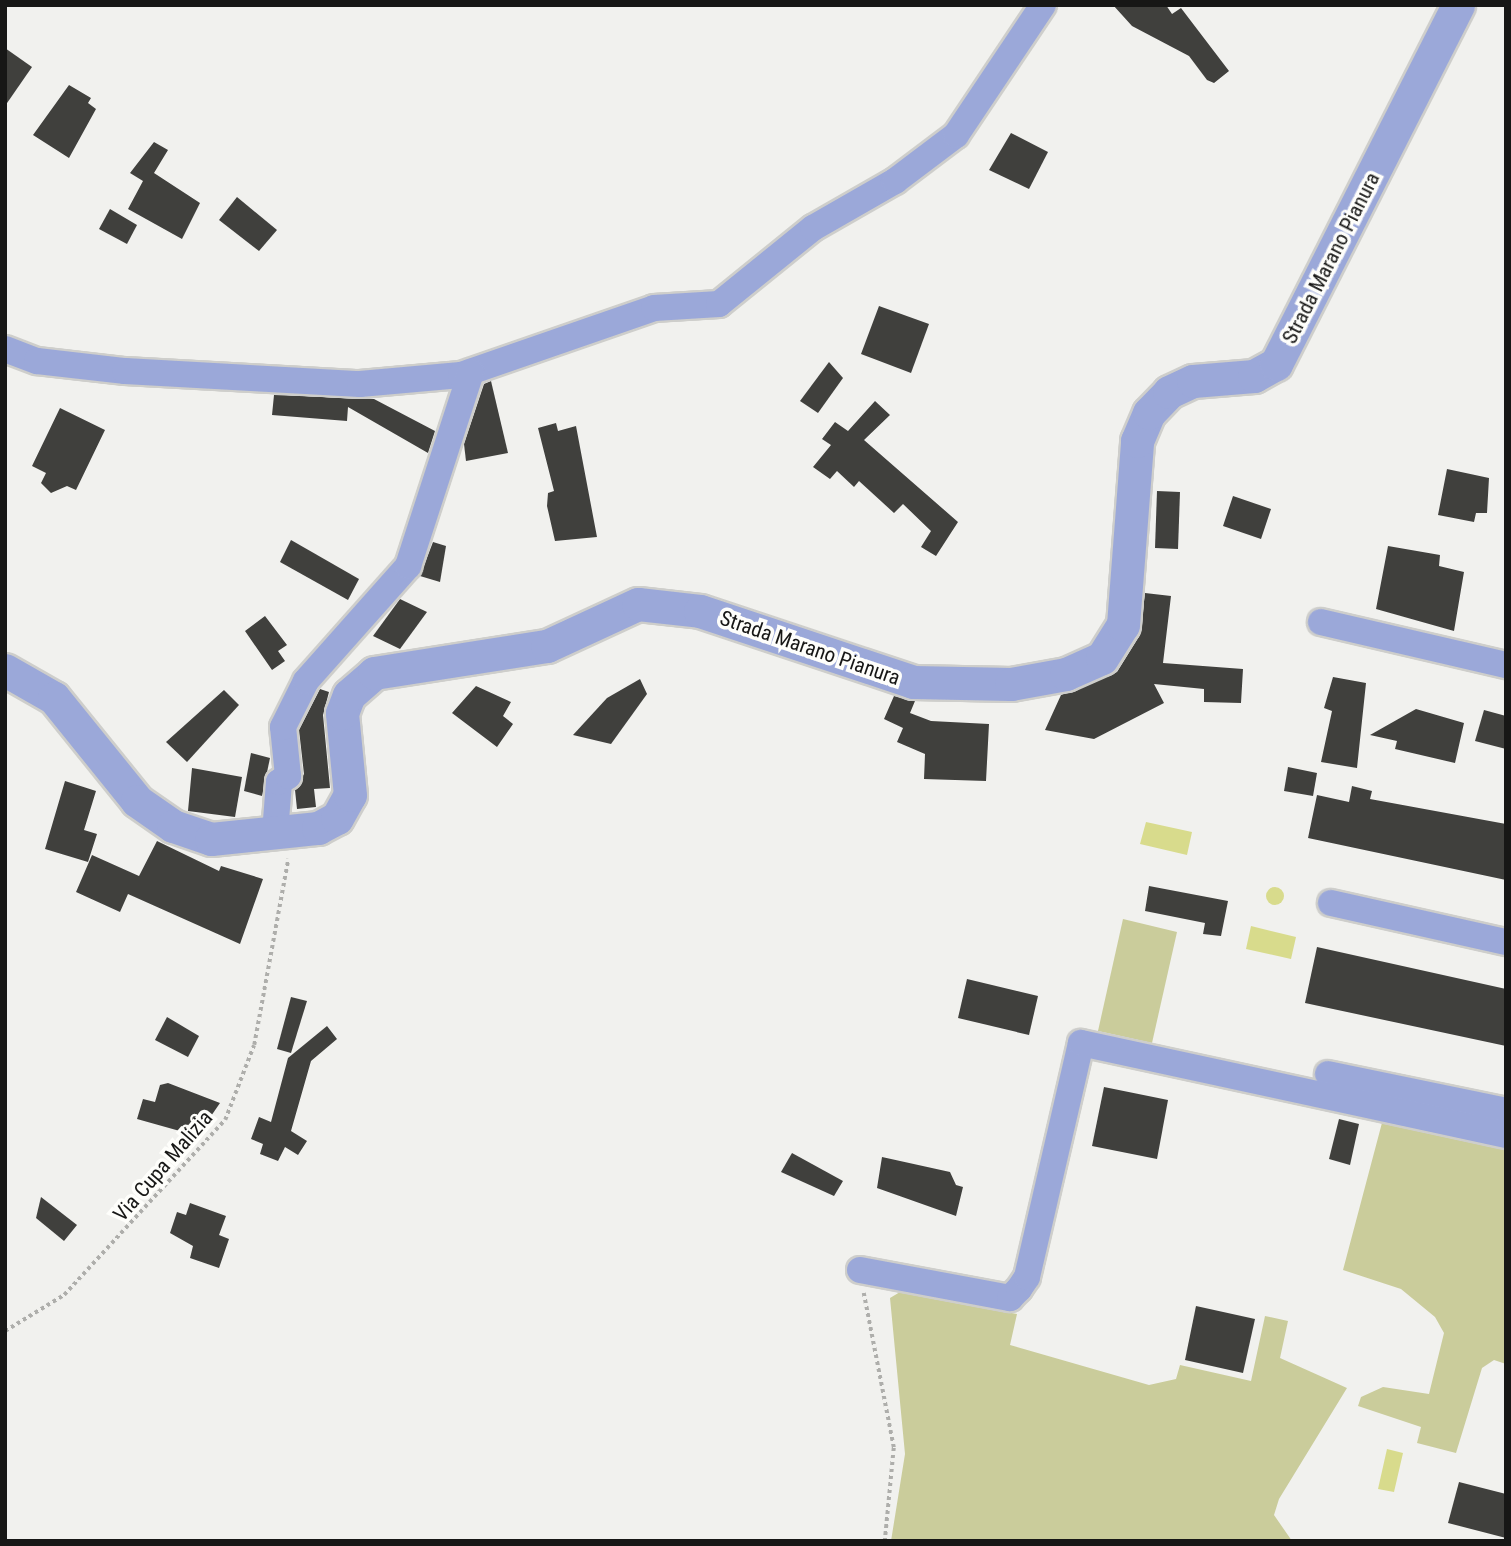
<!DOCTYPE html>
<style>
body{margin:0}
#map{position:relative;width:1511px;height:1546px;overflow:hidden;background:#f1f1ee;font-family:"Roboto Condensed",sans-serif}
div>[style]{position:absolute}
.green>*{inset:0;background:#cacc9b}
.water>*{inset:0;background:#d8db8c}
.round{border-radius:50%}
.building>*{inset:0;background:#40403d}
.path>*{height:3.5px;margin-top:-1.75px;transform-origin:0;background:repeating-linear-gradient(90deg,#aeaeab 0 3.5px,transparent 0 7px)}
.roads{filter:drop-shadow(2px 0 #cececb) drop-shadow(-2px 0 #cececb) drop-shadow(0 2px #cececb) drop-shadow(0 -2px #cececb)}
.minor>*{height:26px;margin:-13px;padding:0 13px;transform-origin:13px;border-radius:13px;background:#9ba8d9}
.tertiary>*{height:33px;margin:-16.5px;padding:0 16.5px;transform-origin:16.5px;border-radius:16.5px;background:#9ba8d9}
span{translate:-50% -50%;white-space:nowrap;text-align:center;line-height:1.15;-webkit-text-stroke:7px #fefefb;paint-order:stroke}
.street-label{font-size:21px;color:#171716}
.frame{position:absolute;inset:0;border:7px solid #171716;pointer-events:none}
</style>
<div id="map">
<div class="green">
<div style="clip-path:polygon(1123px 919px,1177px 932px,1152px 1043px,1098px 1031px)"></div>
<div style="clip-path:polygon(1383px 1119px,1506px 1139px,1506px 1364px,1494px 1360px,1482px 1368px,1456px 1453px,1417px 1443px,1421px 1427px,1358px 1406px,1361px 1397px,1383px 1387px,1429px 1394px,1444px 1333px,1435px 1317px,1401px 1289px,1343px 1270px)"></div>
<div style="clip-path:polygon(900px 1292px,1017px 1314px,1010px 1345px,1149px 1385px,1176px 1379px,1180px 1365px,1251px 1381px,1265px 1316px,1288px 1321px,1280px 1358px,1347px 1388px,1279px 1499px,1274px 1515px,1292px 1541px,891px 1541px,905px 1454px,890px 1298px)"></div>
</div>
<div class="water">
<div style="clip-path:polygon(1146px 822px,1192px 832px,1187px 855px,1140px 844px)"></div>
<div class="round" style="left:1266px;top:887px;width:18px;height:18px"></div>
<div style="clip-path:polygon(1251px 926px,1296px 937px,1291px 959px,1246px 949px)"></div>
<div style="clip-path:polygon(1387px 1449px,1403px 1453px,1394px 1492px,1378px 1489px)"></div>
</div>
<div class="building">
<div style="clip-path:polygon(1113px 5px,1166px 5px,1172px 14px,1181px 8px,1229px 71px,1214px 83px,1207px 80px,1189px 56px,1132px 26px)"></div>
<div style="clip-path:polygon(5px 48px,32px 67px,5px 106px)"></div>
<div style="clip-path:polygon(69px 85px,91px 98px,88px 103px,96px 109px,69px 158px,33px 135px)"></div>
<div style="clip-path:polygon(1011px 133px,1048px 152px,1029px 189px,989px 170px)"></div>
<div style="clip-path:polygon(154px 142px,168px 150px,154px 173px,200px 203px,182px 239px,128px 209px,143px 181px,130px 173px)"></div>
<div style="clip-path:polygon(237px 197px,277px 230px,259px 251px,219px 220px)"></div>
<div style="clip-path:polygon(110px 209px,137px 225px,127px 244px,99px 229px)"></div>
<div style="clip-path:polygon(879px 306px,929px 324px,911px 373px,861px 354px)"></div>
<div style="clip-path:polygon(829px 362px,843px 378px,818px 413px,800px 401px)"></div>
<div style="clip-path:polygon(491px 381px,508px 453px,466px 461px,464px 444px,484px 384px)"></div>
<div style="clip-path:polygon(274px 395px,374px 399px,435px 431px,428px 453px,348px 407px,347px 421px,272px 415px)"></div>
<div style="clip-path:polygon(875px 401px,890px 415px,864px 440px,958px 522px,936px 556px,921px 547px,931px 531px,903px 504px,894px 513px,859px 481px,854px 487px,837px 471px,830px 479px,813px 467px,831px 445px,822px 439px,835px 422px,848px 431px)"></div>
<div style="clip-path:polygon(60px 408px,105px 430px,76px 490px,67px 486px,51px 493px,41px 483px,46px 473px,32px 466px)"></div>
<div style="clip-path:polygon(556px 423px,558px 431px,576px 426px,597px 537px,555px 541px,547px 506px,548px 493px,554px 491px,538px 428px)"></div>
<div style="clip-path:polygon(1447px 469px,1489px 478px,1487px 513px,1476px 513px,1474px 522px,1438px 515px)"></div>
<div style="clip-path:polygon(1157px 491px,1180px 492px,1178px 549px,1155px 548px)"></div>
<div style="clip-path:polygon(1233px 496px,1271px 509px,1261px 539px,1223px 526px)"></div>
<div style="clip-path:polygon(291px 540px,359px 579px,348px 600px,280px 562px)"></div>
<div style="clip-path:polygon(433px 542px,446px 546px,440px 582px,420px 576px)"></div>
<div style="clip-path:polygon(1388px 546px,1440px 555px,1439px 566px,1464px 572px,1454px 631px,1376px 609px)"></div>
<div style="clip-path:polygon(1145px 593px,1171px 596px,1163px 663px,1243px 669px,1241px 703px,1204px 702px,1204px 689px,1154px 684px,1164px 703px,1094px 739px,1045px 730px,1061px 695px,1117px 672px,1140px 635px)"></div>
<div style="clip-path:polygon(400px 599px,427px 612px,400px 649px,373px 636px)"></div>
<div style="clip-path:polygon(265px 616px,287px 645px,278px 651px,285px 661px,272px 670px,245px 631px)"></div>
<div style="clip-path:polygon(1333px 677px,1366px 683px,1357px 768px,1321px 762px,1332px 711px,1324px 708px)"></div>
<div style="clip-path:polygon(640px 679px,647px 694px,611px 744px,573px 735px,607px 698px)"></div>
<div style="clip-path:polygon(476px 686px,511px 702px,503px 716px,513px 724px,497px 747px,452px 713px)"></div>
<div style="clip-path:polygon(320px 689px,329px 692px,323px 715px,330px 788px,314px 789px,316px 807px,297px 809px,295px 790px,304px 774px,299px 730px)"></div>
<div style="clip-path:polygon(224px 690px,239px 705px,187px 762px,166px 742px)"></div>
<div style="clip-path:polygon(894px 696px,915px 701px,910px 713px,931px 721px,989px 724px,986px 781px,924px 779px,925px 754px,897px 742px,903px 728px,884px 719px)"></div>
<div style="clip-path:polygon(1416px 709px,1464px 723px,1455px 763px,1395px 749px,1397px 741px,1370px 735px)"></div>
<div style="clip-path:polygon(1484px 710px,1506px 716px,1506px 749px,1475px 741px)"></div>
<div style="clip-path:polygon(251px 753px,270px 758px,262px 796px,244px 791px)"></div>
<div style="clip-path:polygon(1288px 767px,1317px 773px,1313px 796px,1284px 791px)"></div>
<div style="clip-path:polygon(192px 768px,242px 777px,235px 817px,188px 811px)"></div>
<div style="clip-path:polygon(65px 781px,96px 791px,84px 830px,97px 834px,88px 862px,45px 849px)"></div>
<div style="clip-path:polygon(1352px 786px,1372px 791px,1370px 799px,1506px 824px,1506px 880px,1308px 838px,1317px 795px,1349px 802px)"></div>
<div style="clip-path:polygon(157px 841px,219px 871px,221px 866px,263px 879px,240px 944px,128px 894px,120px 912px,76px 892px,92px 855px,139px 876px)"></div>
<div style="clip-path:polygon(1149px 886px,1228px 901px,1221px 936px,1203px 934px,1205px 923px,1145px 911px)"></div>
<div style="clip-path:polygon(1317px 947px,1506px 989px,1506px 1046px,1305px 1003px)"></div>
<div style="clip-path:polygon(967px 979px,1038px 996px,1029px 1035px,958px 1018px)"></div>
<div style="clip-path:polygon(291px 997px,307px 1001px,291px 1053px,277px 1049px)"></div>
<div style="clip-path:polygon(167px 1017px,199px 1036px,188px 1057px,155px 1040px)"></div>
<div style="clip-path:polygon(327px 1026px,337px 1039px,311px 1061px,291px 1131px,307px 1141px,298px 1155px,285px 1147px,278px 1161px,260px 1154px,263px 1144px,251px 1139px,259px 1117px,271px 1122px,288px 1058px)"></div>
<div style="clip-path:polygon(168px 1083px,220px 1103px,209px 1119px,200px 1116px,194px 1135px,137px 1119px,143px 1099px,155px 1102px,160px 1085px)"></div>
<div style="clip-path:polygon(1104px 1087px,1168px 1100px,1157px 1159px,1092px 1146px)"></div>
<div style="clip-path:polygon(1339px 1119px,1359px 1124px,1350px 1165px,1329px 1159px)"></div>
<div style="clip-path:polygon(792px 1153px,843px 1181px,834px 1196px,781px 1172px)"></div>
<div style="clip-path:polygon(882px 1157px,950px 1172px,956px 1185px,963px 1187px,956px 1216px,877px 1188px)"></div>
<div style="clip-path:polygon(41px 1197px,77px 1225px,64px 1241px,36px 1218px)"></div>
<div style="clip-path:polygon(190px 1203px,226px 1216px,219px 1235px,229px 1239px,219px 1268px,190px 1258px,193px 1246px,170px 1233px,177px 1212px,186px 1215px)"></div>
<div style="clip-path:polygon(1196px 1306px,1255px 1319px,1243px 1373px,1185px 1360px)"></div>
<div style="clip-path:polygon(1459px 1482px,1506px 1494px,1506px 1538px,1448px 1523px)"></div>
</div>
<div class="path">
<div style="left:864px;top:1293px;width:158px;rotate:79deg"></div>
<div style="left:894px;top:1448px;width:93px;rotate:95.5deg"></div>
<div style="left:5px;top:1331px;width:69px;rotate:-31.4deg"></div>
<div style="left:64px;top:1295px;width:238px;rotate:-47.4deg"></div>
<div style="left:225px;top:1120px;width:80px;rotate:-68.9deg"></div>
<div style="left:254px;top:1045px;width:189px;rotate:-79.6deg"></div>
</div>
<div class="roads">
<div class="minor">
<div style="left:5px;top:349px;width:34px;rotate:21deg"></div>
<div style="left:37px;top:361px;width:89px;rotate:6.5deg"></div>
<div style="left:125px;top:371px;width:235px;rotate:3.2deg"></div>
<div style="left:360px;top:384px;width:101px;rotate:-5.1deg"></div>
<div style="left:461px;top:375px;width:204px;rotate:-19.1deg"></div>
<div style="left:654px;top:308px;width:65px;rotate:-3.5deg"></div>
<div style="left:719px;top:304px;width:121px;rotate:-39deg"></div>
<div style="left:813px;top:228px;width:95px;rotate:-29.8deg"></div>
<div style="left:895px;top:181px;width:76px;rotate:-37deg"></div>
<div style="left:956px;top:135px;width:156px;rotate:-56.2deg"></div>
<div style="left:1321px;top:622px;width:190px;rotate:13.1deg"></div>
<div style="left:275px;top:833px;width:51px;rotate:-85.5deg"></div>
<div style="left:279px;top:782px;width:11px;rotate:-34deg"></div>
<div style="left:288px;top:776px;width:49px;rotate:-95.8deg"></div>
<div style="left:283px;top:727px;width:51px;rotate:-63.4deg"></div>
<div style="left:306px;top:681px;width:154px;rotate:-48.4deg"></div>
<div style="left:408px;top:566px;width:204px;rotate:-72deg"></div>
<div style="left:1331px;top:903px;width:179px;rotate:12.6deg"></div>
<div style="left:1328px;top:1074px;width:182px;rotate:11.7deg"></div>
<div style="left:860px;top:1270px;width:153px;rotate:10.6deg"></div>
<div style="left:1010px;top:1298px;width:13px;rotate:-45deg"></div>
<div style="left:1019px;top:1289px;width:14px;rotate:-56deg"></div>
<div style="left:1027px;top:1277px;width:240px;rotate:-77deg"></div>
<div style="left:1081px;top:1043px;width:435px;rotate:12.2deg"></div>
</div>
<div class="tertiary">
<div style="left:5px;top:670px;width:56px;rotate:29.7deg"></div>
<div style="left:54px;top:698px;width:132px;rotate:51.1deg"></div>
<div style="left:137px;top:801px;width:44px;rotate:34.8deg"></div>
<div style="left:173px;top:826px;width:40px;rotate:18.9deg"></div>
<div style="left:211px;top:839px;width:108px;rotate:-5.9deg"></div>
<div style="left:318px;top:828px;width:21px;rotate:-28deg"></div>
<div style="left:337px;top:818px;width:26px;rotate:-61deg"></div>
<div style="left:350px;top:795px;width:82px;rotate:-95.6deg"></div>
<div style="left:342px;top:713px;width:19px;rotate:-69deg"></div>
<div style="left:349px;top:695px;width:33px;rotate:-41deg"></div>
<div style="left:374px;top:673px;width:175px;rotate:-8.9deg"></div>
<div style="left:547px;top:646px;width:100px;rotate:-24.8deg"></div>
<div style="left:638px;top:604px;width:62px;rotate:6.4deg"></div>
<div style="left:700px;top:611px;width:225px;rotate:18.4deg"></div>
<div style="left:913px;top:682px;width:98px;rotate:1.2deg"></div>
<div style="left:1011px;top:684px;width:56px;rotate:-10.3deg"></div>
<div style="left:1066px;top:674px;width:39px;rotate:-24deg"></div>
<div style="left:1102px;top:658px;width:39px;rotate:-58deg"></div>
<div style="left:1123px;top:625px;width:185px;rotate:-85.6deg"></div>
<div style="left:1137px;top:441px;width:30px;rotate:-67deg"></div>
<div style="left:1149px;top:413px;width:29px;rotate:-46deg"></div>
<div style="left:1169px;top:392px;width:26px;rotate:-25deg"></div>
<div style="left:1193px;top:381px;width:61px;rotate:-4.7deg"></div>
<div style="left:1254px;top:376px;width:25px;rotate:-29deg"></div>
<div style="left:1276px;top:364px;width:402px;rotate:-63.1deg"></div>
</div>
</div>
<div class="street-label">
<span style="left:1331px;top:258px;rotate:-63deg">Strada Marano Pianura</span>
<span style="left:810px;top:648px;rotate:19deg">Strada Marano Pianura</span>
<span style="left:163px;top:1166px;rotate:-49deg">Via Cupa Malizia</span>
</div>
<div class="frame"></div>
</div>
